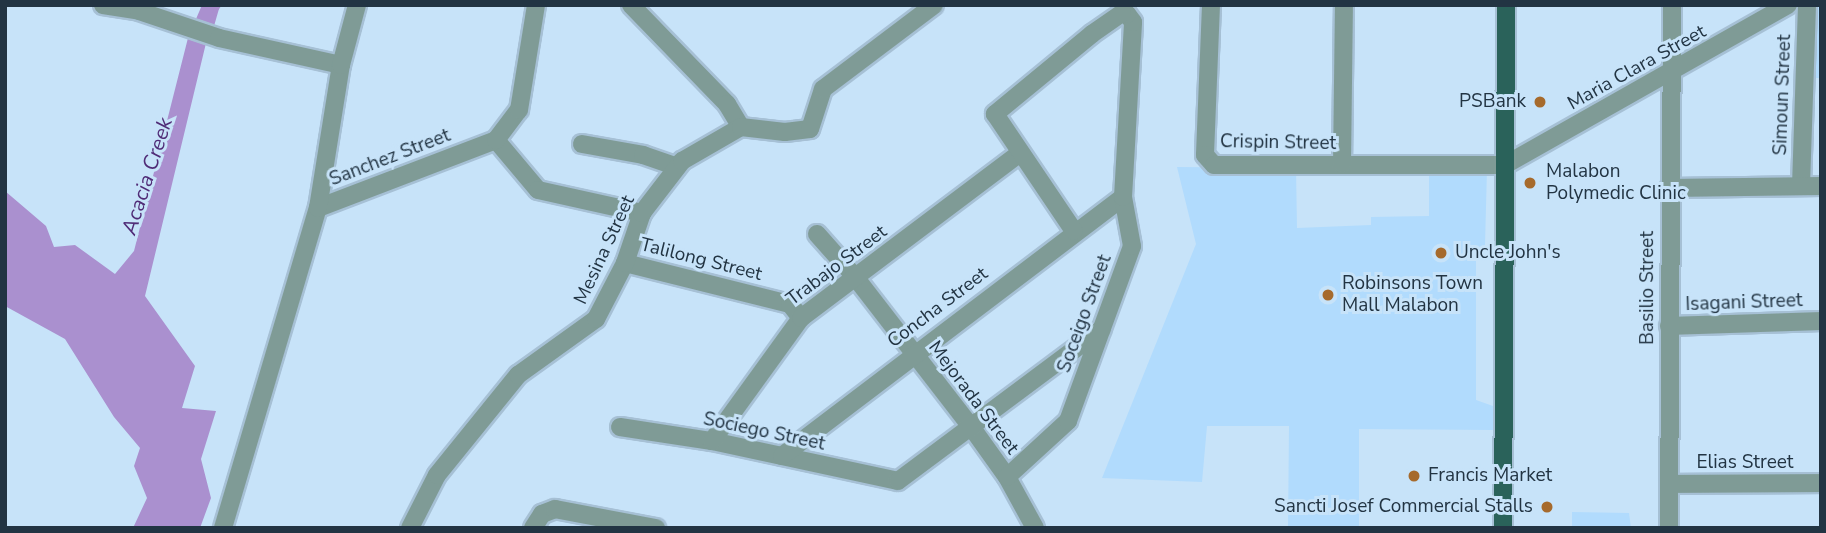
<!DOCTYPE html>
<style>
body{margin:0}
#map{position:relative;width:1826px;height:533px;overflow:hidden;background:#c7e3f9;font-family:"Nunito Sans",sans-serif}
div>[style]{position:absolute}
.built>*{inset:0;background:#b1dbfd}
.water>*{inset:0;background:#aa90cf}
.stream>*{height:4.5px;margin:-2.25px;padding:0 2.25px;transform-origin:2.25px;border-radius:2.25px;background:#aa90cf}
.roads{filter:drop-shadow(2px 0 #a6c0d5) drop-shadow(-2px 0 #a6c0d5) drop-shadow(0 2px #a6c0d5) drop-shadow(0 -2px #a6c0d5)}
.minor>*{height:18px;margin:-9px;padding:0 9px;transform-origin:9px;border-radius:9px;background:#7f9b96}
.major>*{height:18px;margin:-9px;padding:0 9px;transform-origin:9px;border-radius:9px;background:#2a625a}
.dots>*{width:19px;height:19px;translate:-50% -50%;box-sizing:border-box;border:4px solid #c7e3f9;border-radius:50%}
span{translate:-50% -50%;white-space:nowrap;text-align:center;line-height:1.15;-webkit-text-stroke:6px #c7e3f9;paint-order:stroke}
.street-label{font-size:19px;color:#223443}
.poi-label{font-size:19px;color:#223443}
.right{translate:-100% -50%;text-align:right}
.left{translate:0 -50%;text-align:left}
.water-label{font-size:21px;color:#502c77;font-style:italic}
.frame{position:absolute;inset:0;border:7px solid #223443;pointer-events:none}
</style>
<div id="map">
<div class="built">
<div style="clip-path:polygon(1811px 5px,1821px 5px,1821px 78px,1811px 78px)"></div>
<div style="clip-path:polygon(1177px 167px,1296px 168px,1297px 228px,1371px 225px,1371px 217px,1429px 216px,1429px 168px,1487px 169px,1485px 245px,1476px 252px,1476px 400px,1493px 406px,1494px 430px,1359px 429px,1359px 528px,1288px 528px,1289px 426px,1207px 426px,1202px 482px,1102px 478px,1196px 244px)"></div>
<div style="clip-path:polygon(1572px 512px,1629px 513px,1631px 528px,1572px 528px)"></div>
</div>
<div class="water">
<div style="clip-path:polygon(202px 5px,222px 5px,213px 17px,210px 32px,193px 26px)"></div>
<div style="clip-path:polygon(189px 34px,207px 39px,145px 296px,195px 366px,182px 408px,216px 411px,201px 459px,211px 498px,200px 528px,133px 528px,147px 498px,134px 466px,140px 448px,114px 417px,65px 339px,5px 306px,5px 191px,46px 226px,54px 247px,75px 245px,115px 274px,134px 251px)"></div>
</div>
<div class="stream">
<div style="left:210px;top:29px;width:25px;rotate:-74deg"></div>
</div>
<div class="roads">
<div class="minor">
<div style="left:103px;top:5px;width:36px;rotate:9deg"></div>
<div style="left:139px;top:11px;width:84px;rotate:18.6deg"></div>
<div style="left:219px;top:38px;width:125px;rotate:12.5deg"></div>
<div style="left:631px;top:5px;width:138px;rotate:45.9deg"></div>
<div style="left:727px;top:104px;width:27px;rotate:59deg"></div>
<div style="left:1211px;top:5px;width:150px;rotate:92.3deg"></div>
<div style="left:1205px;top:155px;width:13px;rotate:48deg"></div>
<div style="left:1214px;top:165px;width:291px"></div>
<div style="left:1505px;top:165px;width:325px;rotate:-29.5deg"></div>
<div style="left:496px;top:140px;width:65px;rotate:50deg"></div>
<div style="left:538px;top:190px;width:107px;rotate:12.5deg"></div>
<div style="left:582px;top:144px;width:62px;rotate:10.2deg"></div>
<div style="left:643px;top:155px;width:36px;rotate:19deg"></div>
<div style="left:1342px;top:164px;width:159px;rotate:-89.3deg"></div>
<div style="left:1801px;top:186px;width:181px;rotate:-88.1deg"></div>
<div style="left:1669px;top:188px;width:152px;rotate:-0.8deg"></div>
<div style="left:318px;top:208px;width:191px;rotate:-20.9deg"></div>
<div style="left:496px;top:140px;width:38px;rotate:-53deg"></div>
<div style="left:519px;top:110px;width:106px;rotate:-80.8deg"></div>
<div style="left:817px;top:234px;width:59px;rotate:48.4deg"></div>
<div style="left:856px;top:278px;width:190px;rotate:52.3deg"></div>
<div style="left:972px;top:428px;width:60px;rotate:54.5deg"></div>
<div style="left:1007px;top:477px;width:58px;rotate:61.2deg"></div>
<div style="left:625px;top:263px;width:170px;rotate:14deg"></div>
<div style="left:790px;top:304px;width:18px;rotate:52deg"></div>
<div style="left:1669px;top:326px;width:152px;rotate:-1.9deg"></div>
<div style="left:620px;top:427px;width:93px;rotate:8.7deg"></div>
<div style="left:712px;top:441px;width:190px;rotate:12.1deg"></div>
<div style="left:898px;top:481px;width:254px;rotate:-36.7deg"></div>
<div style="left:712px;top:441px;width:152px;rotate:-54.1deg"></div>
<div style="left:801px;top:318px;width:273px;rotate:-37deg"></div>
<div style="left:782px;top:456px;width:428px;rotate:-37.2deg"></div>
<div style="left:1007px;top:477px;width:83px;rotate:-42.6deg"></div>
<div style="left:1068px;top:421px;width:186px;rotate:-69.9deg"></div>
<div style="left:1132px;top:246px;width:50px;rotate:-100.4deg"></div>
<div style="left:1123px;top:197px;width:175px;rotate:-86.7deg"></div>
<div style="left:1133px;top:22px;width:10px;rotate:-127deg"></div>
<div style="left:1127px;top:14px;width:5px;rotate:-169deg"></div>
<div style="left:1122px;top:13px;width:37px;rotate:145deg"></div>
<div style="left:1092px;top:34px;width:126px;rotate:140.5deg"></div>
<div style="left:995px;top:114px;width:141px;rotate:56deg"></div>
<div style="left:1669px;top:484px;width:152px;rotate:-0.4deg"></div>
<div style="left:223px;top:528px;width:334px;rotate:-73.5deg"></div>
<div style="left:318px;top:208px;width:145px;rotate:-80.9deg"></div>
<div style="left:341px;top:65px;width:62px;rotate:-75.1deg"></div>
<div style="left:410px;top:528px;width:59px;rotate:-63deg"></div>
<div style="left:437px;top:475px;width:129px;rotate:-51deg"></div>
<div style="left:518px;top:375px;width:96px;rotate:-35.7deg"></div>
<div style="left:596px;top:319px;width:63px;rotate:-62.6deg"></div>
<div style="left:625px;top:263px;width:53px;rotate:-71.2deg"></div>
<div style="left:642px;top:213px;width:66px;rotate:-52.4deg"></div>
<div style="left:682px;top:161px;width:68px;rotate:-30deg"></div>
<div style="left:741px;top:127px;width:44px;rotate:6.5deg"></div>
<div style="left:785px;top:132px;width:25px;rotate:-7deg"></div>
<div style="left:810px;top:129px;width:42px;rotate:-72deg"></div>
<div style="left:823px;top:89px;width:139px;rotate:-37.1deg"></div>
<div style="left:533px;top:528px;width:17px;rotate:-57deg"></div>
<div style="left:542px;top:514px;width:14px;rotate:-21deg"></div>
<div style="left:555px;top:509px;width:103px;rotate:10.7deg"></div>
<div style="left:1669px;top:528px;width:523px;rotate:-89.67deg"></div>
</div>
<div class="major">
<div style="left:1503px;top:528px;width:523px;rotate:-89.67deg"></div>
</div>
</div>
<div class="dots">
<div style="left:1540px;top:102px;background:#a66a2c"></div>
<div style="left:1530px;top:183px;background:#a66a2c"></div>
<div style="left:1441px;top:253px;background:#a66a2c"></div>
<div style="left:1328px;top:295px;background:#a66a2c"></div>
<div style="left:1414px;top:476px;background:#a66a2c"></div>
<div style="left:1547px;top:507px;background:#a66a2c"></div>
</div>
<div class="street-label">
<span style="left:1637px;top:68px;rotate:-29deg">Maria Clara Street</span>
<span style="left:1783px;top:95px;rotate:-88deg">Simoun Street</span>
<span style="left:1278px;top:143px;rotate:1deg">Crispin Street</span>
<span style="left:390px;top:158px;rotate:-21deg">Sanchez Street</span>
<span style="left:605px;top:250px;rotate:-65deg">Mesina Street</span>
<span style="left:701px;top:260px;rotate:14deg">Talilong Street</span>
<span style="left:837px;top:266px;rotate:-37deg">Trabajo Street</span>
<span style="left:1648px;top:288px;rotate:-90deg">Basilio Street</span>
<span style="left:1744px;top:303px;rotate:-2deg">Isagani Street</span>
<span style="left:938px;top:308px;rotate:-37deg">Concha Street</span>
<span style="left:1085px;top:314px;rotate:-70deg">Soceigo Street</span>
<span style="left:973px;top:398px;rotate:53deg">Mejorada Street</span>
<span style="left:764px;top:432px;rotate:12deg">Sociego Street</span>
<span style="left:1745px;top:463px">Elias Street</span>
</div>
<div class="poi-label">
<span class="right" style="left:1526px;top:102px">PSBank</span>
<span class="left" style="left:1546px;top:183px">Malabon<br>Polymedic Clinic</span>
<span class="left" style="left:1455px;top:253px">Uncle John's</span>
<span class="left" style="left:1342px;top:295px">Robinsons Town<br>Mall Malabon</span>
<span class="left" style="left:1428px;top:476px">Francis Market</span>
<span class="right" style="left:1533px;top:507px">Sancti Josef Commercial Stalls</span>
</div>
<div class="water-label">
<span style="left:147px;top:176px;rotate:-72deg">Acacia Creek</span>
</div>
<div class="frame"></div>
</div>
